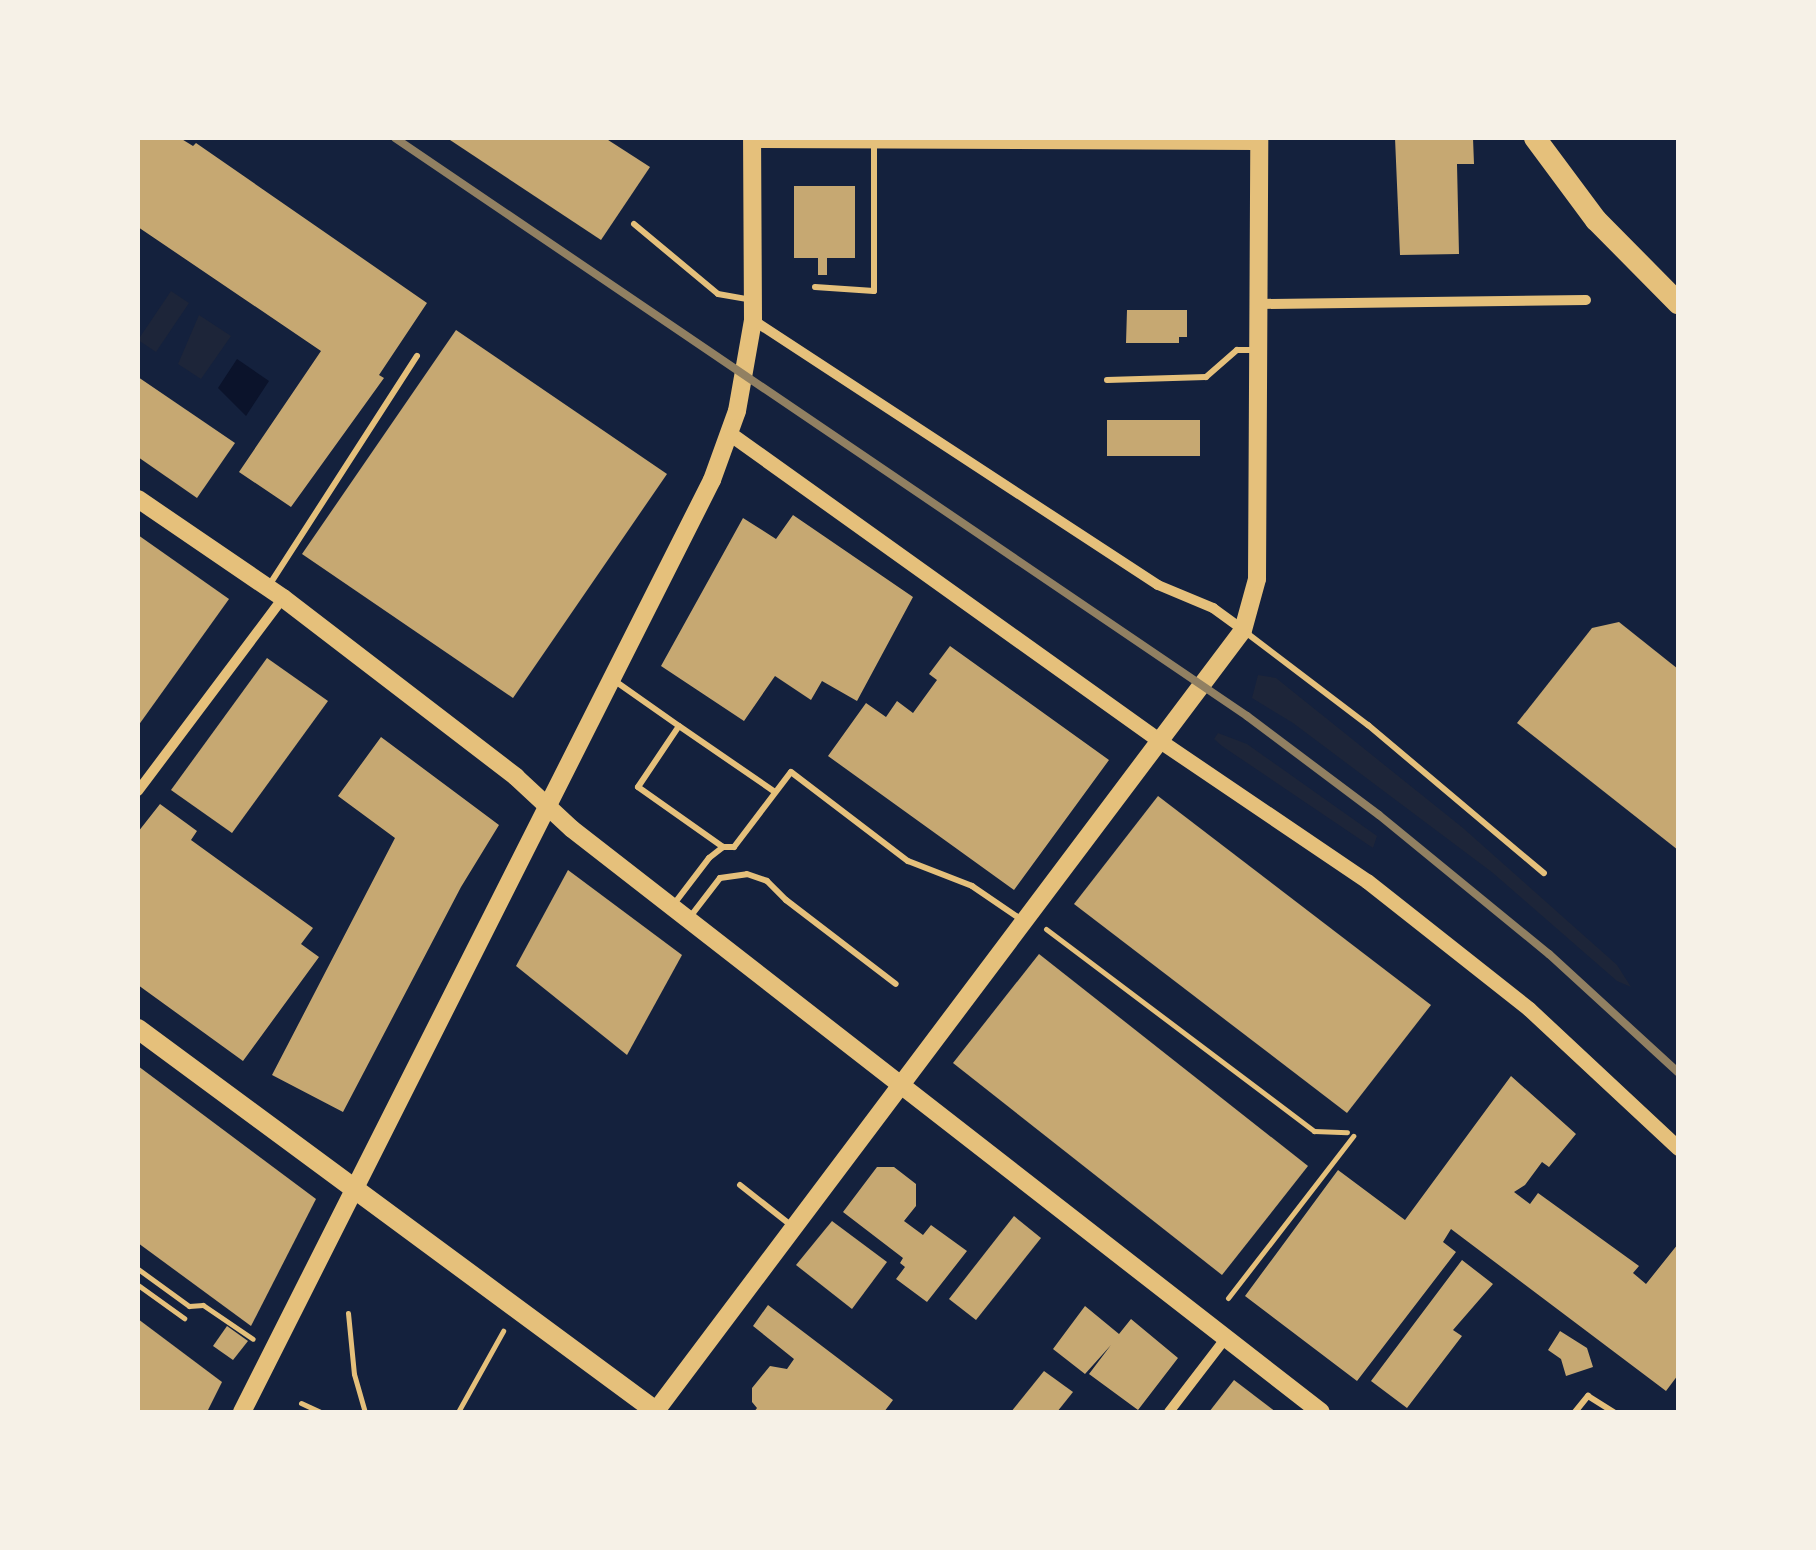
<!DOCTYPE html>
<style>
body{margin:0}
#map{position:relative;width:1816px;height:1550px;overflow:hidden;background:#14213d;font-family:Helvetica,sans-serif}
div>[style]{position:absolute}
.green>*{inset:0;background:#1d2539}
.water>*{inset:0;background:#0b132b}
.building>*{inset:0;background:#c6a872}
.path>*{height:5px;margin:-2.5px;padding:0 2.5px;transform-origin:2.5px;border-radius:2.5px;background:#e5c07b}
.service>*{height:6px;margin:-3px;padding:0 3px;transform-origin:3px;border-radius:3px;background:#e5c07b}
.minor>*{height:10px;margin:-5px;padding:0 5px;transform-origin:5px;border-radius:5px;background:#e5c07b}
.tertiary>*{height:15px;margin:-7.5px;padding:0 7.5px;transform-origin:7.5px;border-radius:7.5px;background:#e5c07b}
.secondary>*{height:18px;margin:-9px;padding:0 9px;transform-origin:9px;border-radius:9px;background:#e5c07b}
.primary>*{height:20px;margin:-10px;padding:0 10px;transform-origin:10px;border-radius:10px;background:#e5c07b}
.motorway>*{height:22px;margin:-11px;padding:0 11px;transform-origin:11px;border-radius:11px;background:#e5c07b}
.rail>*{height:8px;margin:-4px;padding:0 4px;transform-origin:4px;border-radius:4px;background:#918062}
span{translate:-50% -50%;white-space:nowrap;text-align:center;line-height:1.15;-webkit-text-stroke:8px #f6f1e7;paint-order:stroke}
.frame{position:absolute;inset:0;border:140px solid #f6f1e7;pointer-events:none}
</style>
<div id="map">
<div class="green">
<div style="clip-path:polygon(171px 291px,189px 303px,156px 352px,138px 340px)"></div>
<div style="clip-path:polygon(199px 315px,231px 336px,201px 379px,178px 364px)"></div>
<div style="clip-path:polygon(1258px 675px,1276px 678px,1463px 828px,1617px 965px,1631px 987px,1617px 981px,1493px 873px,1293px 723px,1252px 698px)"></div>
<div style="clip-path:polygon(1218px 733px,1247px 744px,1377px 836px,1373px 848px,1222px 746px,1214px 739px)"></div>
</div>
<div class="water">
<div style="clip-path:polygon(237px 359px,269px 381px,246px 416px,218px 388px)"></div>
</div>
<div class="building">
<div style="clip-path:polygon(138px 138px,180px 138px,193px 146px,196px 143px,427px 303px,379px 375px,384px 378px,291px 507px,239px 472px,321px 351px,138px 227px)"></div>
<div style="clip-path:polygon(447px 138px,605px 138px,650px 167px,601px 240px)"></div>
<div style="clip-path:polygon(1395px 138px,1473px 138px,1474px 164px,1457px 164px,1459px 254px,1400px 255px)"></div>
<div style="clip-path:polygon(794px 186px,855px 186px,855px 258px,827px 258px,827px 275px,818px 275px,818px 258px,794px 258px)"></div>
<div style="clip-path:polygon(1127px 310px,1187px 310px,1187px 337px,1179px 337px,1179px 343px,1126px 343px)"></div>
<div style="clip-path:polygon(456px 330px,667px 474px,513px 698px,302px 554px)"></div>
<div style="clip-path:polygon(138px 377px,235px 443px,197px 498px,138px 457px)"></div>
<div style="clip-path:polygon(1107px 420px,1200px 420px,1200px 456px,1107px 456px)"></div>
<div style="clip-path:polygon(793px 515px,913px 597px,857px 701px,822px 681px,811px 700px,775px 676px,744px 721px,661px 666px,743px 518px,776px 539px)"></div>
<div style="clip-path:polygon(138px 535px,229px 599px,138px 726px)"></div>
<div style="clip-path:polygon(1619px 622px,1678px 669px,1678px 850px,1517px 723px,1592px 628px)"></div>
<div style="clip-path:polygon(950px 646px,1109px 760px,1014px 890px,828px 756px,866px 703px,886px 717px,897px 701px,913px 713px,937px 680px,929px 674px)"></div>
<div style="clip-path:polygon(267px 658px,328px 701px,232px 833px,171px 790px)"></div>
<div style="clip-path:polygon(381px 737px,499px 825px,461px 887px,343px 1112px,272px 1075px,395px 838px,338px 796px)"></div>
<div style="clip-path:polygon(1158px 796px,1431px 1005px,1347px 1113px,1074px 904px)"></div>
<div style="clip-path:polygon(160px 804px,197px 831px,191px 840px,313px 928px,301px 944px,319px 957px,243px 1061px,138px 985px,138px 832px)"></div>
<div style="clip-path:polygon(568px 870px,682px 955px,627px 1055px,516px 966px)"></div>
<div style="clip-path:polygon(1039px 954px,1308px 1166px,1222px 1275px,953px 1063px)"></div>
<div style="clip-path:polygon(138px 1066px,316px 1199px,251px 1326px,138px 1243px)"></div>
<div style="clip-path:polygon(1511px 1076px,1576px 1134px,1549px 1167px,1542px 1162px,1525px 1185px,1514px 1192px,1530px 1204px,1538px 1193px,1639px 1266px,1633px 1273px,1646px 1284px,1678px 1244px,1678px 1375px,1666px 1391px,1451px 1229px,1443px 1242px,1456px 1252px,1357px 1381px,1245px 1296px,1338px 1170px,1405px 1220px)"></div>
<div style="clip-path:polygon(877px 1167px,894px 1167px,916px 1184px,916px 1206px,904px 1221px,923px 1235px,931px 1225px,967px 1251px,927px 1302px,896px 1279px,905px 1267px,900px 1263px,903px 1258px,843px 1212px)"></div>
<div style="clip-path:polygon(1014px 1216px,1041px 1238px,976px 1320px,949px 1299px)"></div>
<div style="clip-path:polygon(832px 1221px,887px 1262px,852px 1309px,796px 1265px)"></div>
<div style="clip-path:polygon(1462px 1260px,1493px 1284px,1453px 1330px,1462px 1336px,1407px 1408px,1371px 1381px)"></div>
<div style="clip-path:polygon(768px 1305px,893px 1400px,884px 1412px,754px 1412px,757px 1408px,752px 1402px,752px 1388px,770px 1366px,787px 1369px,794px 1359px,753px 1326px)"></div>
<div style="clip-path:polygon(1085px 1306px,1119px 1334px,1131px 1319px,1178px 1358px,1138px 1410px,1089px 1374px,1111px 1345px,1085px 1374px,1053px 1349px)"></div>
<div style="clip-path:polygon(138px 1319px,222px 1382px,207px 1412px,138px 1412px)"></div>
<div style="clip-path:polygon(227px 1326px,248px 1341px,233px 1360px,213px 1346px)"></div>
<div style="clip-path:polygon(1560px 1331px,1587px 1348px,1593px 1367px,1566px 1376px,1561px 1359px,1548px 1350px)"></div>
<div style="clip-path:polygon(1044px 1371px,1073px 1392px,1057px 1412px,1011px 1412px)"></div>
<div style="clip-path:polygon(1234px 1380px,1276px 1412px,1209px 1412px)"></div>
</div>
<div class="path">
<div style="left:1046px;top:929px;width:336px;rotate:37deg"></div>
<div style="left:1314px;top:1131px;width:33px;rotate:2deg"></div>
<div style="left:138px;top:1269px;width:63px;rotate:36deg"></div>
<div style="left:189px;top:1306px;width:14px;rotate:-4deg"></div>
<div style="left:203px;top:1305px;width:60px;rotate:34.2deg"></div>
<div style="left:138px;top:1285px;width:57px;rotate:35.7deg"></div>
<div style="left:1228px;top:1298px;width:205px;rotate:-52.3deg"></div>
<div style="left:348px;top:1313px;width:61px;rotate:84.4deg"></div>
<div style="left:354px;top:1374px;width:40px;rotate:74deg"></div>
<div style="left:301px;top:1403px;width:21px;rotate:25deg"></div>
<div style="left:458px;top:1412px;width:93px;rotate:-60.9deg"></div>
</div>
<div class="service">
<div style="left:634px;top:224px;width:109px;rotate:39.8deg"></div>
<div style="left:718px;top:294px;width:34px;rotate:10deg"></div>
<div style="left:815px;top:287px;width:59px;rotate:3.9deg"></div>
<div style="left:874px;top:291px;width:146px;rotate:-90deg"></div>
<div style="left:1107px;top:380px;width:99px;rotate:-1.7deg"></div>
<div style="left:1206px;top:377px;width:41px;rotate:-41.1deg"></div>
<div style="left:1237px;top:350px;width:18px"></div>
<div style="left:268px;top:587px;width:275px;rotate:-57.2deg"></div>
<div style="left:1244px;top:631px;width:156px;rotate:37.2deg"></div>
<div style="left:1368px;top:725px;width:230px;rotate:40.1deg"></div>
<div style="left:615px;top:681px;width:78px;rotate:35.1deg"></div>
<div style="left:723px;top:847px;width:104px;rotate:-144.8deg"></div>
<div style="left:638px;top:787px;width:73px;rotate:-56.1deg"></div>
<div style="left:679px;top:726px;width:116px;rotate:34.5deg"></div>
<div style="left:674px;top:904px;width:58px;rotate:-52.7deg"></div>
<div style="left:709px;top:858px;width:18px;rotate:-38deg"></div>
<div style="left:723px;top:847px;width:11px"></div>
<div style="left:734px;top:847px;width:94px;rotate:-52.8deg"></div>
<div style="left:791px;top:772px;width:147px;rotate:37.3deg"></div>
<div style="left:908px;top:861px;width:69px;rotate:21.3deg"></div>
<div style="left:972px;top:886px;width:60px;rotate:34.2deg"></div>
<div style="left:690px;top:917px;width:49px;rotate:-52.4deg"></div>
<div style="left:720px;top:878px;width:27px;rotate:-8deg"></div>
<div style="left:747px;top:874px;width:21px;rotate:19deg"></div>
<div style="left:767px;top:881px;width:27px;rotate:45deg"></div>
<div style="left:786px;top:900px;width:138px;rotate:37.4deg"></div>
<div style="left:740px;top:1185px;width:66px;rotate:38.3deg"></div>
<div style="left:1575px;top:1412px;width:21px;rotate:-51deg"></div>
<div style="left:1588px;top:1396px;width:31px;rotate:32deg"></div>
</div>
<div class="minor">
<div style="left:752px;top:143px;width:506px;rotate:0.23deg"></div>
<div style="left:1261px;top:304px;width:325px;rotate:-0.7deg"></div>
<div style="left:753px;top:320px;width:484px;rotate:33.2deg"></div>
<div style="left:1158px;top:585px;width:60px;rotate:22.7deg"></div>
<div style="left:1213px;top:608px;width:37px;rotate:36deg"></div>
<div style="left:138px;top:791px;width:241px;rotate:-53.1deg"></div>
<div style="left:1169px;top:1412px;width:92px;rotate:-52.5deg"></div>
</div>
<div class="tertiary">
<div style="left:729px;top:433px;width:530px;rotate:35.55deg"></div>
<div style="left:1160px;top:741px;width:250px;rotate:34.1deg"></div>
<div style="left:1367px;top:881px;width:206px;rotate:38.3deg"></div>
<div style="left:1529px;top:1009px;width:204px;rotate:43deg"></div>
</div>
<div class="secondary">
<div style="left:138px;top:499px;width:176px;rotate:34.3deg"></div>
<div style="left:283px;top:598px;width:294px;rotate:37.5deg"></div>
<div style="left:516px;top:777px;width:76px;rotate:42.9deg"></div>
<div style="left:572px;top:829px;width:949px;rotate:37.9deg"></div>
<div style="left:242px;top:1412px;width:1044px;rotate:-63.24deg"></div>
<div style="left:712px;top:480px;width:73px;rotate:-70.1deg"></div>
<div style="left:737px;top:411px;width:92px;rotate:-80deg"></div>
<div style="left:753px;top:320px;width:182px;rotate:-90.3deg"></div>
<div style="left:655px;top:1412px;width:978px;rotate:-53.06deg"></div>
<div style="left:1243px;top:630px;width:53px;rotate:-74.6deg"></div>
<div style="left:1257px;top:579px;width:441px;rotate:-89.7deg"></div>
</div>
<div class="primary">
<div style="left:138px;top:1029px;width:645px;rotate:36.43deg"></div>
</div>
<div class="motorway">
<div style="left:1535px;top:138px;width:102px;rotate:53.4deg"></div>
<div style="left:1596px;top:220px;width:117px;rotate:45.3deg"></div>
</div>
<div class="rail">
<div style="left:395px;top:138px;width:1030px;rotate:34.15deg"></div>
<div style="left:1247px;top:716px;width:165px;rotate:36.9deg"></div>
<div style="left:1379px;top:815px;width:220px;rotate:39.3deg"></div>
<div style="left:1549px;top:954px;width:175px;rotate:42.5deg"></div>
</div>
<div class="frame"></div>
</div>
